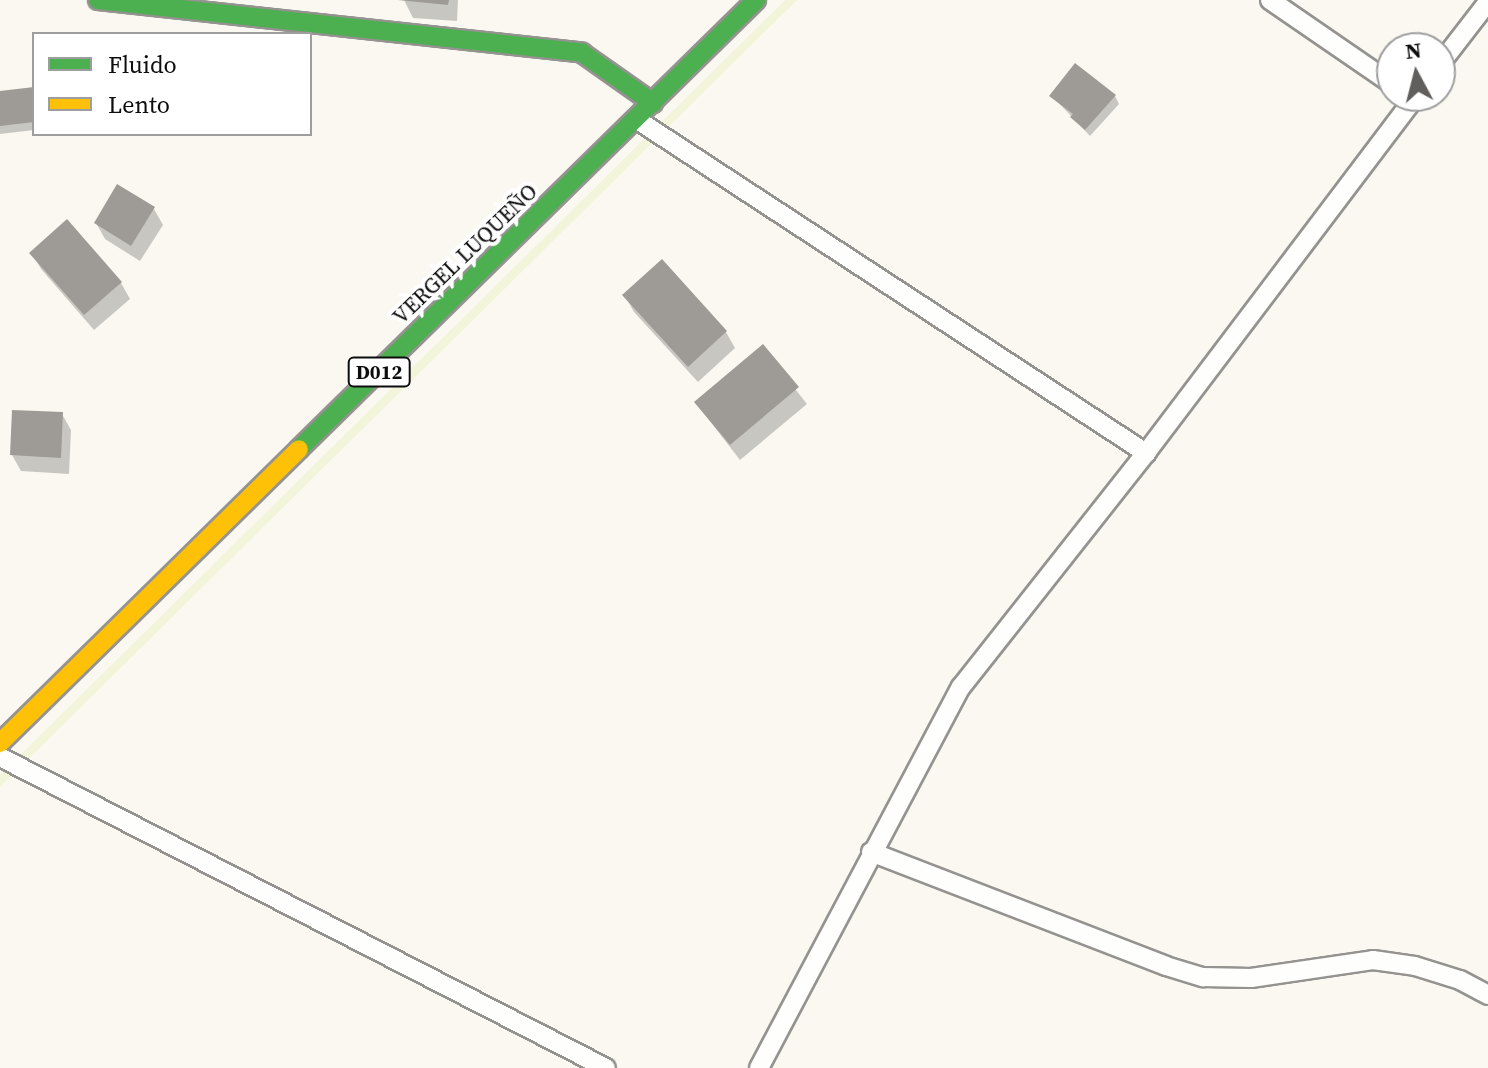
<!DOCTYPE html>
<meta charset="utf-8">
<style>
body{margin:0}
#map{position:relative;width:1488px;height:1068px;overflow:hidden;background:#fbf8f1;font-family:"Source Serif 4",serif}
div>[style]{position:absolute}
.pitch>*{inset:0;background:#f2f5d9}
.shadow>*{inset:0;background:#0003}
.building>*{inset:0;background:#9e9b97}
.roads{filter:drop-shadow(2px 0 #949390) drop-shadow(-2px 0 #949390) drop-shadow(0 2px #949390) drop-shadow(0 -2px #949390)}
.lane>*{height:18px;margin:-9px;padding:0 9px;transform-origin:9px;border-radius:9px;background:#fefefd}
.fast>*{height:18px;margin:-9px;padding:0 9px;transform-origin:9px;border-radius:9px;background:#4caf50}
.slow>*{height:18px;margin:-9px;padding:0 9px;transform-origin:9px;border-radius:9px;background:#ffc107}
span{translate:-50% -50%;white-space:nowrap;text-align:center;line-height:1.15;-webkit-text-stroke:8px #fff;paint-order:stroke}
.shield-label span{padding:2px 6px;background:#fff;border:2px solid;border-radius:6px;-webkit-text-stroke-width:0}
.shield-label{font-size:20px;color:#0d0d0d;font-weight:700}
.street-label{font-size:22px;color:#0d0d0d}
.legend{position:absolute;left:32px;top:32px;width:280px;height:104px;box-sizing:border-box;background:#fff;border:2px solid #9e9e9e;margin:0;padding:10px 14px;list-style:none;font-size:24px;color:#0d0d0d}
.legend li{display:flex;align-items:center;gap:16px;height:40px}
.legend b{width:40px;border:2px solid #9e9e9e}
.north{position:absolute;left:1376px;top:32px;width:80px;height:80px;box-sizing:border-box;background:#fff;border:2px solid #9e9e9e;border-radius:50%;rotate:353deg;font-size:22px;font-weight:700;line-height:32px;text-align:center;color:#0d0d0d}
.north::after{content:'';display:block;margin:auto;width:28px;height:36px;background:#605f5d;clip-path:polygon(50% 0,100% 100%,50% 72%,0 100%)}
</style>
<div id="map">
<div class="pitch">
<div style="clip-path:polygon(785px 0,797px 0,0 787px,0 775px)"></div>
</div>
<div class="shadow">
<div style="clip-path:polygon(404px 0,458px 0,457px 21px,413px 18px)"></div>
<div style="clip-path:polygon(1076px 66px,1115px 96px,1119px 104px,1090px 136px,1052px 96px)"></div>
<div style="clip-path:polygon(34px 89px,34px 130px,0 134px,0 93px)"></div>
<div style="clip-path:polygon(154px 209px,163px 225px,140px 261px,105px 239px,96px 223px)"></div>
<div style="clip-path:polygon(32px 253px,121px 283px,130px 299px,94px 330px,41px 269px)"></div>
<div style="clip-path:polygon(662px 262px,726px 332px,735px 348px,698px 382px,634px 312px,625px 296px)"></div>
<div style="clip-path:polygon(762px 347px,807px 404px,740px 460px,696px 403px)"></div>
<div style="clip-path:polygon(62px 414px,71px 430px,69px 474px,21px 471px,12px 455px)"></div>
</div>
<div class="building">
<div style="clip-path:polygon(398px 0,449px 0,448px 5px)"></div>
<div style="clip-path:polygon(1075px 63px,1116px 95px,1085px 130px,1070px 117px,1073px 114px,1049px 96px)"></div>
<div style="clip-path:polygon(34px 87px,34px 122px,0 126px,0 91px)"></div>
<div style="clip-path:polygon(117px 184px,155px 207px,131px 246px,94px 223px)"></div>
<div style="clip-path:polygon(67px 219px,122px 282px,84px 315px,29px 253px)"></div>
<div style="clip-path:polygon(662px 259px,727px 331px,688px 367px,622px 295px)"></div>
<div style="clip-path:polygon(763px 344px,799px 387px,730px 445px,694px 402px)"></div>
<div style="clip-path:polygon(12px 410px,63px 412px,61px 458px,10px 455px)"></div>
</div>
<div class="roads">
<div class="lane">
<div style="left:1270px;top:0;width:148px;rotate:34.5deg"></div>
<div style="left:1440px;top:64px;width:78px;rotate:-52.3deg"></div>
<div style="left:636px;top:119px;width:610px;rotate:33.22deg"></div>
<div style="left:0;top:757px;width:681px;rotate:27.17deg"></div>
<div style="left:871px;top:852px;width:316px;rotate:21.1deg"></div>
<div style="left:1166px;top:966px;width:39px;rotate:17deg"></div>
<div style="left:1203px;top:977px;width:48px;rotate:1.2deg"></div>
<div style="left:1251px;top:978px;width:123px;rotate:-8.4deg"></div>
<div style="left:1373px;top:960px;width:42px;rotate:8.1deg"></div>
<div style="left:1415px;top:966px;width:47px;rotate:17.3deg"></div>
<div style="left:1460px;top:980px;width:32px;rotate:28deg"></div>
<div style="left:759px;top:1068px;width:431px;rotate:-62.1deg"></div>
<div style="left:961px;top:687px;width:298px;rotate:-51.7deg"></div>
<div style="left:1146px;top:453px;width:448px;rotate:-52.9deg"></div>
</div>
<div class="fast">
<div style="left:98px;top:0;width:487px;rotate:6.2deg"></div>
<div style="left:582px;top:53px;width:87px;rotate:35.2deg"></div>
<div style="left:299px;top:449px;width:641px;rotate:-44.49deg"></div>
</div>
<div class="slow">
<div style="left:0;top:743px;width:419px;rotate:-44.5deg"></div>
</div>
</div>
<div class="shield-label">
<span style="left:379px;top:372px">D012</span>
</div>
<div class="street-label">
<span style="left:465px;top:254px;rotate:-44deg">VERGEL LUQUEÑO</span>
</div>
<ul class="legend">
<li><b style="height:10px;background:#4caf50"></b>Fluido</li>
<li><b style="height:10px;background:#ffc107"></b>Lento</li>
</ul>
<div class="north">N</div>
</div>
